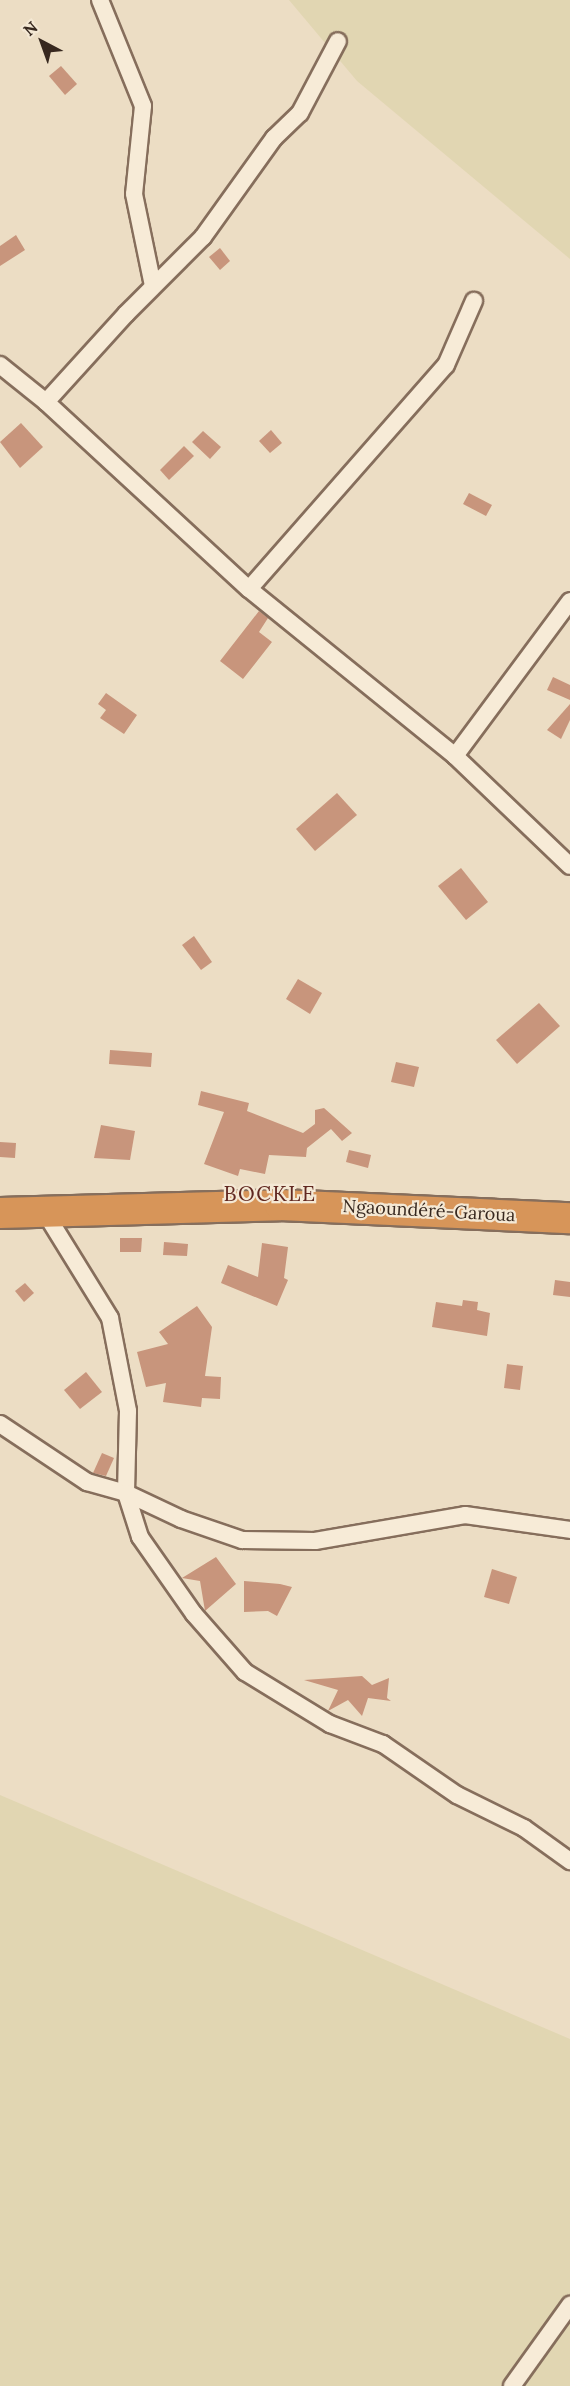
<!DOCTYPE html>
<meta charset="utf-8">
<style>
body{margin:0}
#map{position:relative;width:570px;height:2386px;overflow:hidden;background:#ecddc4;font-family:Lora,serif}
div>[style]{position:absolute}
.farmland>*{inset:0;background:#e1d6b2}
.building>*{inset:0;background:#c8957c}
.roads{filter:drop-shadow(2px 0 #866e5c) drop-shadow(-2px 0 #866e5c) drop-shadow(0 2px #866e5c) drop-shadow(0 -2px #866e5c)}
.street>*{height:16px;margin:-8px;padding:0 8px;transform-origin:8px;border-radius:8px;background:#f7ebd7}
.highway>*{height:30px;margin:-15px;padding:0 15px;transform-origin:15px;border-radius:15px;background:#d79559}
span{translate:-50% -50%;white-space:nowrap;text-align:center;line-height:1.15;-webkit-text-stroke:4.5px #f4e8d4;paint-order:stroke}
.street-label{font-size:18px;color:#37281f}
.quarter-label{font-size:21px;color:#612820;letter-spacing:1.5px}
.north{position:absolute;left:12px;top:12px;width:60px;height:60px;-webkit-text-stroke:4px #f4e8d4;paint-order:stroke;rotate:319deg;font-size:16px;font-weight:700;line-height:24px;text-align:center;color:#37281f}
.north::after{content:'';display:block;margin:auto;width:21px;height:27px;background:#37281f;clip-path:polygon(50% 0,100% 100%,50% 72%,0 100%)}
</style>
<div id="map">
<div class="farmland">
<div style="clip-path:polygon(289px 0,570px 0,570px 259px,357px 81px)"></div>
<div style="clip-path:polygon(0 1795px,570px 2039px,570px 2386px,0 2386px)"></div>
</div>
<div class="building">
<div style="clip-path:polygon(61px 66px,77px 84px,65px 95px,49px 76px)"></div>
<div style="clip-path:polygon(16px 235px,25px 250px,0 266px,0 246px)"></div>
<div style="clip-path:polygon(220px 248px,230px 261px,220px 270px,209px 257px)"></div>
<div style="clip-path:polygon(21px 423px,43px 447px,20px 468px,0 442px)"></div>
<div style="clip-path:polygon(271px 430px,282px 443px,270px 453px,259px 441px)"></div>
<div style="clip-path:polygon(203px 431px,221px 447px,210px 459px,192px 442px)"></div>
<div style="clip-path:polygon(184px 446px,194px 456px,169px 480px,160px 470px)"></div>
<div style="clip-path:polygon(469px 493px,492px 505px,486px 516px,463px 504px)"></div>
<div style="clip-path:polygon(259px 611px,268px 618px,259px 632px,272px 642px,243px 679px,220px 661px)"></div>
<div style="clip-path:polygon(553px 677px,570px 685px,570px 700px,547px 690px)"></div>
<div style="clip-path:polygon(106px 693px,137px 715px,124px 734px,100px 718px,106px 710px,98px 704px)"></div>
<div style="clip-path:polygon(570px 704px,570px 720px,561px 739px,547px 730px)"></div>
<div style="clip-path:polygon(337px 793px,357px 815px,315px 851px,296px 829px)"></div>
<div style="clip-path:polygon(461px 868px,488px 902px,466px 920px,438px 886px)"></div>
<div style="clip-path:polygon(194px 936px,212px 962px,201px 970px,182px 945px)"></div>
<div style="clip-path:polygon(298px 979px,322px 993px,310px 1014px,286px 999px)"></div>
<div style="clip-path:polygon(539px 1003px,560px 1026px,517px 1064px,496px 1040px)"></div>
<div style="clip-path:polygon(110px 1050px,152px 1053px,151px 1067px,109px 1064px)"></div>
<div style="clip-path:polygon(396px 1062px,419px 1067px,414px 1087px,391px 1082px)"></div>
<div style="clip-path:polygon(201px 1091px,249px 1103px,247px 1111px,303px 1133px,315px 1124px,315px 1110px,324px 1108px,352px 1133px,342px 1141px,331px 1129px,307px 1148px,306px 1157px,269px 1155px,265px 1174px,240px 1169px,238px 1176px,204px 1164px,224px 1112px,198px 1105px)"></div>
<div style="clip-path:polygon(101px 1125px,135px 1131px,130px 1160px,94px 1158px)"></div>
<div style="clip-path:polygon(0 1142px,16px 1143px,15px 1158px,0 1157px)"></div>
<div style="clip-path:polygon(349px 1150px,371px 1155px,368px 1168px,346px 1162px)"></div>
<div style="clip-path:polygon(120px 1238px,142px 1238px,141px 1252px,120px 1252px)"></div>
<div style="clip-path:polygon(164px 1242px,188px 1244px,187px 1256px,163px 1255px)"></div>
<div style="clip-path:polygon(262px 1243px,288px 1247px,284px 1278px,288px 1280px,277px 1306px,221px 1283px,228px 1265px,258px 1277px)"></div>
<div style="clip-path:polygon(555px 1280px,570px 1282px,570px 1297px,553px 1295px)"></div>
<div style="clip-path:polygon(25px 1283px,34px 1293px,24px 1302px,15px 1291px)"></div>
<div style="clip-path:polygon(463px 1300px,478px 1302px,477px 1310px,490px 1313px,487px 1336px,432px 1327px,436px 1302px,462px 1306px)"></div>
<div style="clip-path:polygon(197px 1306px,212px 1327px,205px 1376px,221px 1377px,220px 1399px,202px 1398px,201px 1407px,163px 1402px,166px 1383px,146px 1387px,137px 1352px,168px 1344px,159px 1332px)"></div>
<div style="clip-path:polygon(507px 1364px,523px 1366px,520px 1390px,504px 1388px)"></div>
<div style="clip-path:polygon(86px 1372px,102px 1392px,80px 1409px,64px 1390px)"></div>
<div style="clip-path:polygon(102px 1453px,114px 1458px,106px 1476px,93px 1473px)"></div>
<div style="clip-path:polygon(216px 1557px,236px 1584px,205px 1611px,200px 1581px,182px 1578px)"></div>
<div style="clip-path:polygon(492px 1569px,517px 1577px,509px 1604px,484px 1597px)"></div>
<div style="clip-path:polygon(244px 1581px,280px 1584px,292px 1587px,277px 1616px,268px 1611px,244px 1612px)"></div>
<div style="clip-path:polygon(362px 1676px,372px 1685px,389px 1678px,387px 1698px,391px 1701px,368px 1698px,362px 1716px,348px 1700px,328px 1711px,338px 1690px,304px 1680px)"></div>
</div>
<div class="roads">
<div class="street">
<div style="left:100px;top:0;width:114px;rotate:67.9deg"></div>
<div style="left:143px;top:106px;width:88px;rotate:95.8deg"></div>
<div style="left:134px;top:194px;width:94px;rotate:78.3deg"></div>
<div style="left:0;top:365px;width:59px;rotate:38.8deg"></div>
<div style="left:46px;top:402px;width:276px;rotate:42.7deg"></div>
<div style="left:249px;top:589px;width:265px;rotate:39deg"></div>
<div style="left:455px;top:756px;width:159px;rotate:43.7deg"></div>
<div style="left:46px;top:402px;width:119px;rotate:-47.7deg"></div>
<div style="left:126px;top:314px;width:109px;rotate:-45deg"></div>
<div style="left:203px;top:237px;width:122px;rotate:-54.4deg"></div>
<div style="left:274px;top:138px;width:36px;rotate:-44deg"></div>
<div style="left:300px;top:113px;width:81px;rotate:-62.2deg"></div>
<div style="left:249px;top:589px;width:298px;rotate:-48.7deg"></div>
<div style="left:446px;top:365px;width:70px;rotate:-66.4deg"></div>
<div style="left:455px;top:756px;width:193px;rotate:-53.4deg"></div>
<div style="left:44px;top:1211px;width:126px;rotate:58.3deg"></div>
<div style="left:110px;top:1318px;width:95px;rotate:79deg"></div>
<div style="left:128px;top:1411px;width:82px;rotate:91.4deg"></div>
<div style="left:126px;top:1493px;width:46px;rotate:72.3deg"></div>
<div style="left:140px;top:1537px;width:94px;rotate:55deg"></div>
<div style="left:194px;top:1614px;width:77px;rotate:48.7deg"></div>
<div style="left:245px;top:1672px;width:100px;rotate:31.5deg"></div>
<div style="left:330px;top:1724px;width:57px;rotate:20.7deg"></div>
<div style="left:383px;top:1744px;width:90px;rotate:34.6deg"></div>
<div style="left:457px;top:1795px;width:75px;rotate:26.2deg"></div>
<div style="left:524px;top:1828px;width:57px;rotate:35.7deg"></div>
<div style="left:0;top:1424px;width:105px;rotate:33.7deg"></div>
<div style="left:87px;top:1482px;width:41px;rotate:15.8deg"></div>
<div style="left:126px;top:1493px;width:61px;rotate:25.3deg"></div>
<div style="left:181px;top:1519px;width:65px;rotate:19deg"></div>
<div style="left:242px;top:1540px;width:73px;rotate:0.8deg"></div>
<div style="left:315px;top:1541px;width:152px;rotate:-9.8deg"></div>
<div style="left:465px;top:1515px;width:106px;rotate:8.1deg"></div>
<div style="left:512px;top:2386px;width:100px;rotate:-54.4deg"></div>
</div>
<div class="highway">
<div style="left:0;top:1213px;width:280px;rotate:-1.6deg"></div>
<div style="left:280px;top:1205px;width:290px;rotate:2.6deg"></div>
</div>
</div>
<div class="street-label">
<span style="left:429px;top:1211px;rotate:3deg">Ngaoundéré-Garoua</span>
</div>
<div class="quarter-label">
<span style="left:270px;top:1194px">BOCKLE</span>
</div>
<div class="north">N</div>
</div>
